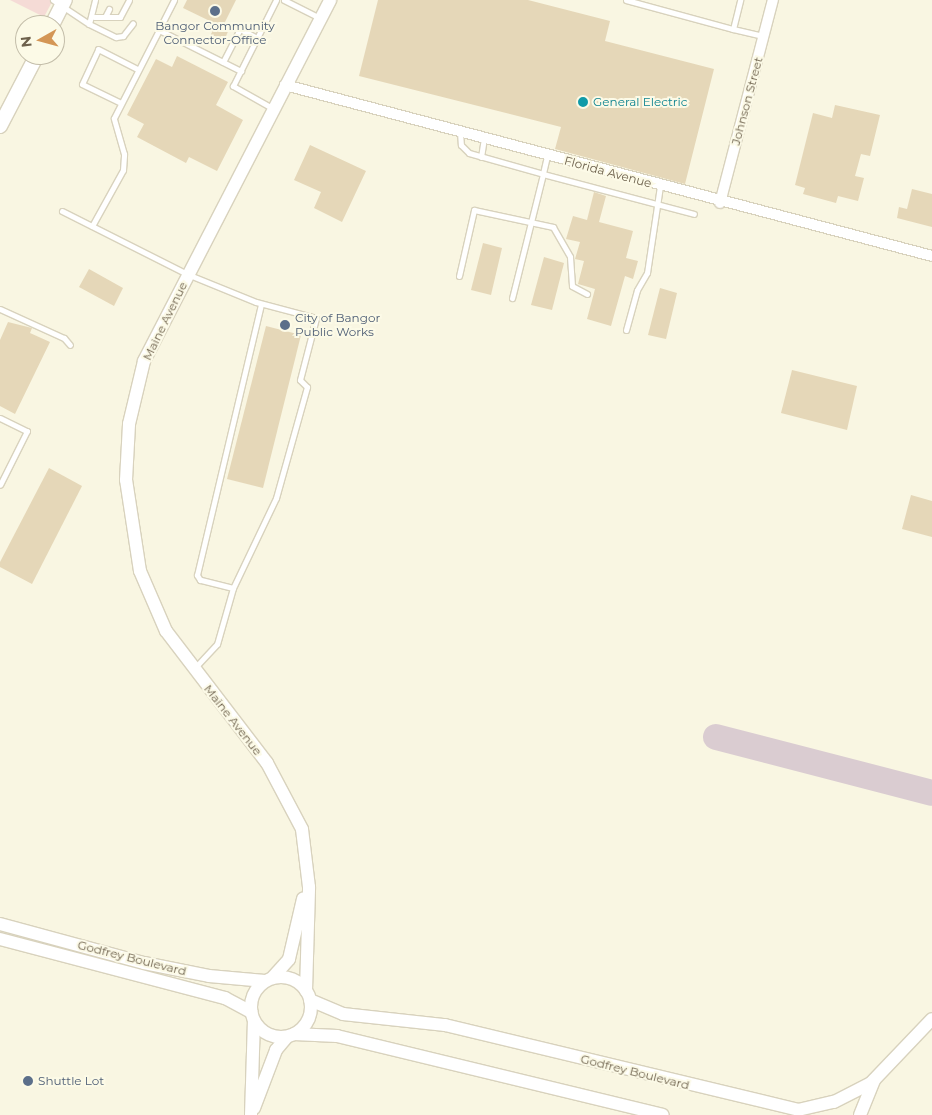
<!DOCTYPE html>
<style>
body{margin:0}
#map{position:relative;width:932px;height:1115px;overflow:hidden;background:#f9f6e2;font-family:Montserrat,sans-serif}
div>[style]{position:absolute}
.medical>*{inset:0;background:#f5dbd6}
.taxiway>*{height:26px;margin:-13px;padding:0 13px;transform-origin:13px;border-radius:13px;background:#daccd1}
.building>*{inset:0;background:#e5d7b8}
.roads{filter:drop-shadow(1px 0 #d8d2bd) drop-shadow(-1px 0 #d8d2bd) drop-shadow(0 1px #d8d2bd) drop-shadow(0 -1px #d8d2bd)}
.service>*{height:5px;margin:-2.5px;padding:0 2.5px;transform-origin:2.5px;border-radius:2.5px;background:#fff}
.minor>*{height:10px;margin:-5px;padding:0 5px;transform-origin:5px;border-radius:5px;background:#fff}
.tertiary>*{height:12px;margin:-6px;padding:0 6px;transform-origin:6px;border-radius:6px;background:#fff}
.tertiary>.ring{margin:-6px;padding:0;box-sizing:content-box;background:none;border:12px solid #fff;border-radius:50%}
.secondary>*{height:14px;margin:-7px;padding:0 7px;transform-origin:7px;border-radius:7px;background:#fff}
.dots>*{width:14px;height:14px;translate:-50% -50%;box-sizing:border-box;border:2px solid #fcfae7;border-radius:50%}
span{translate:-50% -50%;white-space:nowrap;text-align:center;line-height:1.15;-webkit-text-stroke:4px #fcfae7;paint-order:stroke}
.service-label{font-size:12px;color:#4e5e75}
.left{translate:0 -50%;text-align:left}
.street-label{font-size:12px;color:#6d614c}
.culture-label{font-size:12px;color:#0d838f}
.north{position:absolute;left:15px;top:15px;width:50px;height:50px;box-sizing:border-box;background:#fcfae7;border:1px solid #c3bda9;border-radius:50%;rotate:263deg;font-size:14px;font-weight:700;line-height:20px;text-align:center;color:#6d614c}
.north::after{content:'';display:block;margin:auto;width:18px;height:22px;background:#d49655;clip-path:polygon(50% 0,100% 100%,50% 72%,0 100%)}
</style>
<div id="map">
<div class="medical">
<div style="clip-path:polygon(10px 0,53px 0,44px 17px)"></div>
</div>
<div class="taxiway">
<div style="left:716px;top:737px;width:223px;rotate:14.5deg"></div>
</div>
<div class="building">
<div style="clip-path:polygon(187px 0,236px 0,224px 24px,230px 27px,223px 43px,210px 36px,216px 24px,183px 8px)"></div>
<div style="clip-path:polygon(378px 0,528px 0,610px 21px,605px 41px,714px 69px,685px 184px,555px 149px,561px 127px,359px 76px)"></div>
<div style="clip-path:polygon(177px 56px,228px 82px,216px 105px,243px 120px,217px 171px,189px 157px,186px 163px,137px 137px,144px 124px,127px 115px,156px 59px,172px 67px)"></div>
<div style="clip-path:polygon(835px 105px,880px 115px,870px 156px,861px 154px,855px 176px,864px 178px,858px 201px,838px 196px,836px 203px,803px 194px,805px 188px,795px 185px,813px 113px,832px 118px)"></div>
<div style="clip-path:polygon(310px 145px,366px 171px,342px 222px,314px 208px,321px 192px,294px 180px)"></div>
<div style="clip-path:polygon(912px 189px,932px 194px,932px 227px,897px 218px,899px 207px,907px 209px)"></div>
<div style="clip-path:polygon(594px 192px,606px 196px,599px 222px,633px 231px,626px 258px,638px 261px,633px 279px,625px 276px,611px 326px,587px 319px,595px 289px,578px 284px,584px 261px,575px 259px,580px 242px,566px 239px,573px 216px,587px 220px)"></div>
<div style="clip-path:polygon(483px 243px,502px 248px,491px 295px,471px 290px)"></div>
<div style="clip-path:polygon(544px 257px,564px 263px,552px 310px,531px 305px)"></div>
<div style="clip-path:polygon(89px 269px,123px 288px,114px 306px,79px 287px)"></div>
<div style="clip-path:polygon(660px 288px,677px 293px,666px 339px,648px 335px)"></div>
<div style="clip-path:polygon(8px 322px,32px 328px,30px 333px,50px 342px,15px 414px,0 406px,0 340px)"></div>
<div style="clip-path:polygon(266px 326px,301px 335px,263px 488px,227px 479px)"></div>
<div style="clip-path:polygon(792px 370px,857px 386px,847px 430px,781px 413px)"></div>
<div style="clip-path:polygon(49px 468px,82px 486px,32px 584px,0 567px,0 562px)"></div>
<div style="clip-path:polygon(911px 495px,932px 501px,932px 537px,902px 529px)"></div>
</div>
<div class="roads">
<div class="service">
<div style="left:53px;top:0;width:43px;rotate:33.7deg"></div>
<div style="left:89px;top:24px;width:25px;rotate:-76deg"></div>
<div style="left:174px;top:0;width:34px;rotate:117deg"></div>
<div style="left:159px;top:30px;width:92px;rotate:26.6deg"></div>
<div style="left:284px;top:0;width:40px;rotate:26.6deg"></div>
<div style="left:626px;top:0;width:111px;rotate:15.2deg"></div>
<div style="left:733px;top:29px;width:30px;rotate:-76deg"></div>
<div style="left:94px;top:17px;width:11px"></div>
<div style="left:105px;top:17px;width:9px;rotate:-63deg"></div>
<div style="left:105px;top:17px;width:15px"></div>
<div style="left:120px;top:17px;width:19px;rotate:-62deg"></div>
<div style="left:89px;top:24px;width:30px;rotate:26deg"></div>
<div style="left:116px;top:37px;width:7px;rotate:-8deg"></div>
<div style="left:123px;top:36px;width:16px;rotate:-52deg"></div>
<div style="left:733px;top:29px;width:32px;rotate:13deg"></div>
<div style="left:223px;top:62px;width:37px;rotate:-63deg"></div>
<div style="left:240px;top:29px;width:19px;rotate:28deg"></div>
<div style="left:121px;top:103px;width:43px;rotate:-154deg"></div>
<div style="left:82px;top:84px;width:38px;rotate:-65deg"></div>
<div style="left:98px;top:49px;width:44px;rotate:27.1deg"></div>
<div style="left:272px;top:108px;width:45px;rotate:-150.6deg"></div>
<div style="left:233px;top:86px;width:96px;rotate:-63.4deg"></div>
<div style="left:460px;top:132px;width:13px;rotate:86deg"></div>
<div style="left:461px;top:145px;width:11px;rotate:45deg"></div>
<div style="left:469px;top:153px;width:77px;rotate:15.8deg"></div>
<div style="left:543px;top:174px;width:128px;rotate:104deg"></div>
<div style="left:547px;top:156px;width:18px;rotate:103deg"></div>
<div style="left:543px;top:174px;width:156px;rotate:14.8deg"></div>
<div style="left:481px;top:157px;width:18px;rotate:-81deg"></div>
<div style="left:62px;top:211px;width:140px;rotate:26.7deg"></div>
<div style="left:187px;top:274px;width:74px;rotate:22.1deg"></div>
<div style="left:256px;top:302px;width:62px;rotate:14.9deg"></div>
<div style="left:316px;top:318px;width:64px;rotate:104.5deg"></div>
<div style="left:300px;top:380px;width:10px;rotate:45deg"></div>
<div style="left:307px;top:387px;width:115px;rotate:105.6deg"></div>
<div style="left:276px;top:498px;width:100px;rotate:115.5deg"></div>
<div style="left:233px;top:588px;width:58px;rotate:105.9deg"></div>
<div style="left:217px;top:644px;width:33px;rotate:133deg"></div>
<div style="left:92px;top:226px;width:64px;rotate:-61deg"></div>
<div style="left:123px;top:170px;width:16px;rotate:-86deg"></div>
<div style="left:124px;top:154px;width:37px;rotate:-106deg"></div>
<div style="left:114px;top:118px;width:99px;rotate:-62.9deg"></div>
<div style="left:459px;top:276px;width:68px;rotate:-77.2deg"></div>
<div style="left:474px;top:210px;width:81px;rotate:12.1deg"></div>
<div style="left:553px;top:227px;width:34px;rotate:60deg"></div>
<div style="left:570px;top:257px;width:29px;rotate:86deg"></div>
<div style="left:572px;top:286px;width:17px;rotate:28deg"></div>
<div style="left:0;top:309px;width:70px;rotate:24.4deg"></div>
<div style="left:64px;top:338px;width:9px;rotate:49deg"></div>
<div style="left:626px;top:330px;width:41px;rotate:-74.6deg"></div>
<div style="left:637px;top:290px;width:20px;rotate:-60deg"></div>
<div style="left:647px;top:273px;width:88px;rotate:-81.5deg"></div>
<div style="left:0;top:418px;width:30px;rotate:26deg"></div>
<div style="left:27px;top:431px;width:60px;rotate:116.6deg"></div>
<div style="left:233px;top:588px;width:34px;rotate:-166deg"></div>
<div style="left:200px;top:580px;width:6px;rotate:-121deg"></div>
<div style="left:197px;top:575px;width:278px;rotate:-76.7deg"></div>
</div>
<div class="minor">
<div style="left:285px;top:85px;width:669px;rotate:14.8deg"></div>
<div style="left:720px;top:203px;width:210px;rotate:-75.4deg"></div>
</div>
<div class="tertiary">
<div style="left:0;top:924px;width:149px;rotate:15.2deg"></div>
<div style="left:144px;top:963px;width:66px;rotate:11.3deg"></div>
<div style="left:209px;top:976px;width:56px;rotate:5.1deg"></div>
<div style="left:0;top:939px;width:233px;rotate:14.7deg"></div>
<div style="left:225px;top:998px;width:30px;rotate:28deg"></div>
<div class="ring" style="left:251px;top:977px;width:48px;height:48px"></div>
<div style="left:273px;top:977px;width:24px;rotate:-48deg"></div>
<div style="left:289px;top:959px;width:62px;rotate:-76.9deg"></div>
<div style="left:306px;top:991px;width:104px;rotate:-88.3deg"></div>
<div style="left:309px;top:887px;width:58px;rotate:-96.9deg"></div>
<div style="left:302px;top:829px;width:75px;rotate:-117.9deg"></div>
<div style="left:267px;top:763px;width:166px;rotate:-127.4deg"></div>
<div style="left:166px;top:631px;width:65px;rotate:-113.4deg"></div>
<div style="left:140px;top:571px;width:92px;rotate:-98.7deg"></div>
<div style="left:126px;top:480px;width:56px;rotate:-86.9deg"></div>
<div style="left:129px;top:424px;width:65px;rotate:-76.6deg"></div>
<div style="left:144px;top:361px;width:406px;rotate:-62.7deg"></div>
<div style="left:310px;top:1000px;width:36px;rotate:23deg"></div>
<div style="left:343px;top:1014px;width:103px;rotate:6.2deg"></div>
<div style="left:445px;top:1025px;width:363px;rotate:13.5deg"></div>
<div style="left:798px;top:1110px;width:37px;rotate:-13deg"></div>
<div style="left:834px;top:1102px;width:42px;rotate:-27.2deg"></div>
<div style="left:871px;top:1083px;width:88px;rotate:-46.4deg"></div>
<div style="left:294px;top:1034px;width:43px;rotate:2.7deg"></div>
<div style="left:337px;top:1036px;width:335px;rotate:13.6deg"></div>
<div style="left:254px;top:1108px;width:62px;rotate:-69.2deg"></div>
<div style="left:276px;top:1050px;width:17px;rotate:-50deg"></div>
<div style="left:251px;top:1115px;width:94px;rotate:-88.2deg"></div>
<div style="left:860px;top:1115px;width:37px;rotate:-68deg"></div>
</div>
<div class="secondary">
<div style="left:52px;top:25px;width:28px;rotate:-63deg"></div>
<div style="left:0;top:126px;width:80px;rotate:-62.5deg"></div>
</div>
</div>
<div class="dots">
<div style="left:215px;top:11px;background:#5c6f8a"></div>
<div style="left:583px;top:102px;background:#0f9aa8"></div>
<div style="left:285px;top:325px;background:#5c6f8a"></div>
<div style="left:28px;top:1081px;background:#5c6f8a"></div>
</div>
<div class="service-label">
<span style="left:215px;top:33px">Bangor Community<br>Connector-Office</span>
<span class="left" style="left:295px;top:325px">City of Bangor<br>Public Works</span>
<span class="left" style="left:38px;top:1081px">Shuttle Lot</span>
</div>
<div class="street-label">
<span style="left:747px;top:101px;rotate:-75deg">Johnson Street</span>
<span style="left:608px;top:172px;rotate:15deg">Florida Avenue</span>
<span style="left:165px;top:321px;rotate:-64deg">Maine Avenue</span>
<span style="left:233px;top:720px;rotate:52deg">Maine Avenue</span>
<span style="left:132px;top:958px;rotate:14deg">Godfrey Boulevard</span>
<span style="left:635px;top:1072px;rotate:14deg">Godfrey Boulevard</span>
</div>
<div class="culture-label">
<span class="left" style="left:593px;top:102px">General Electric</span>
</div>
<div class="north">N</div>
</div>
